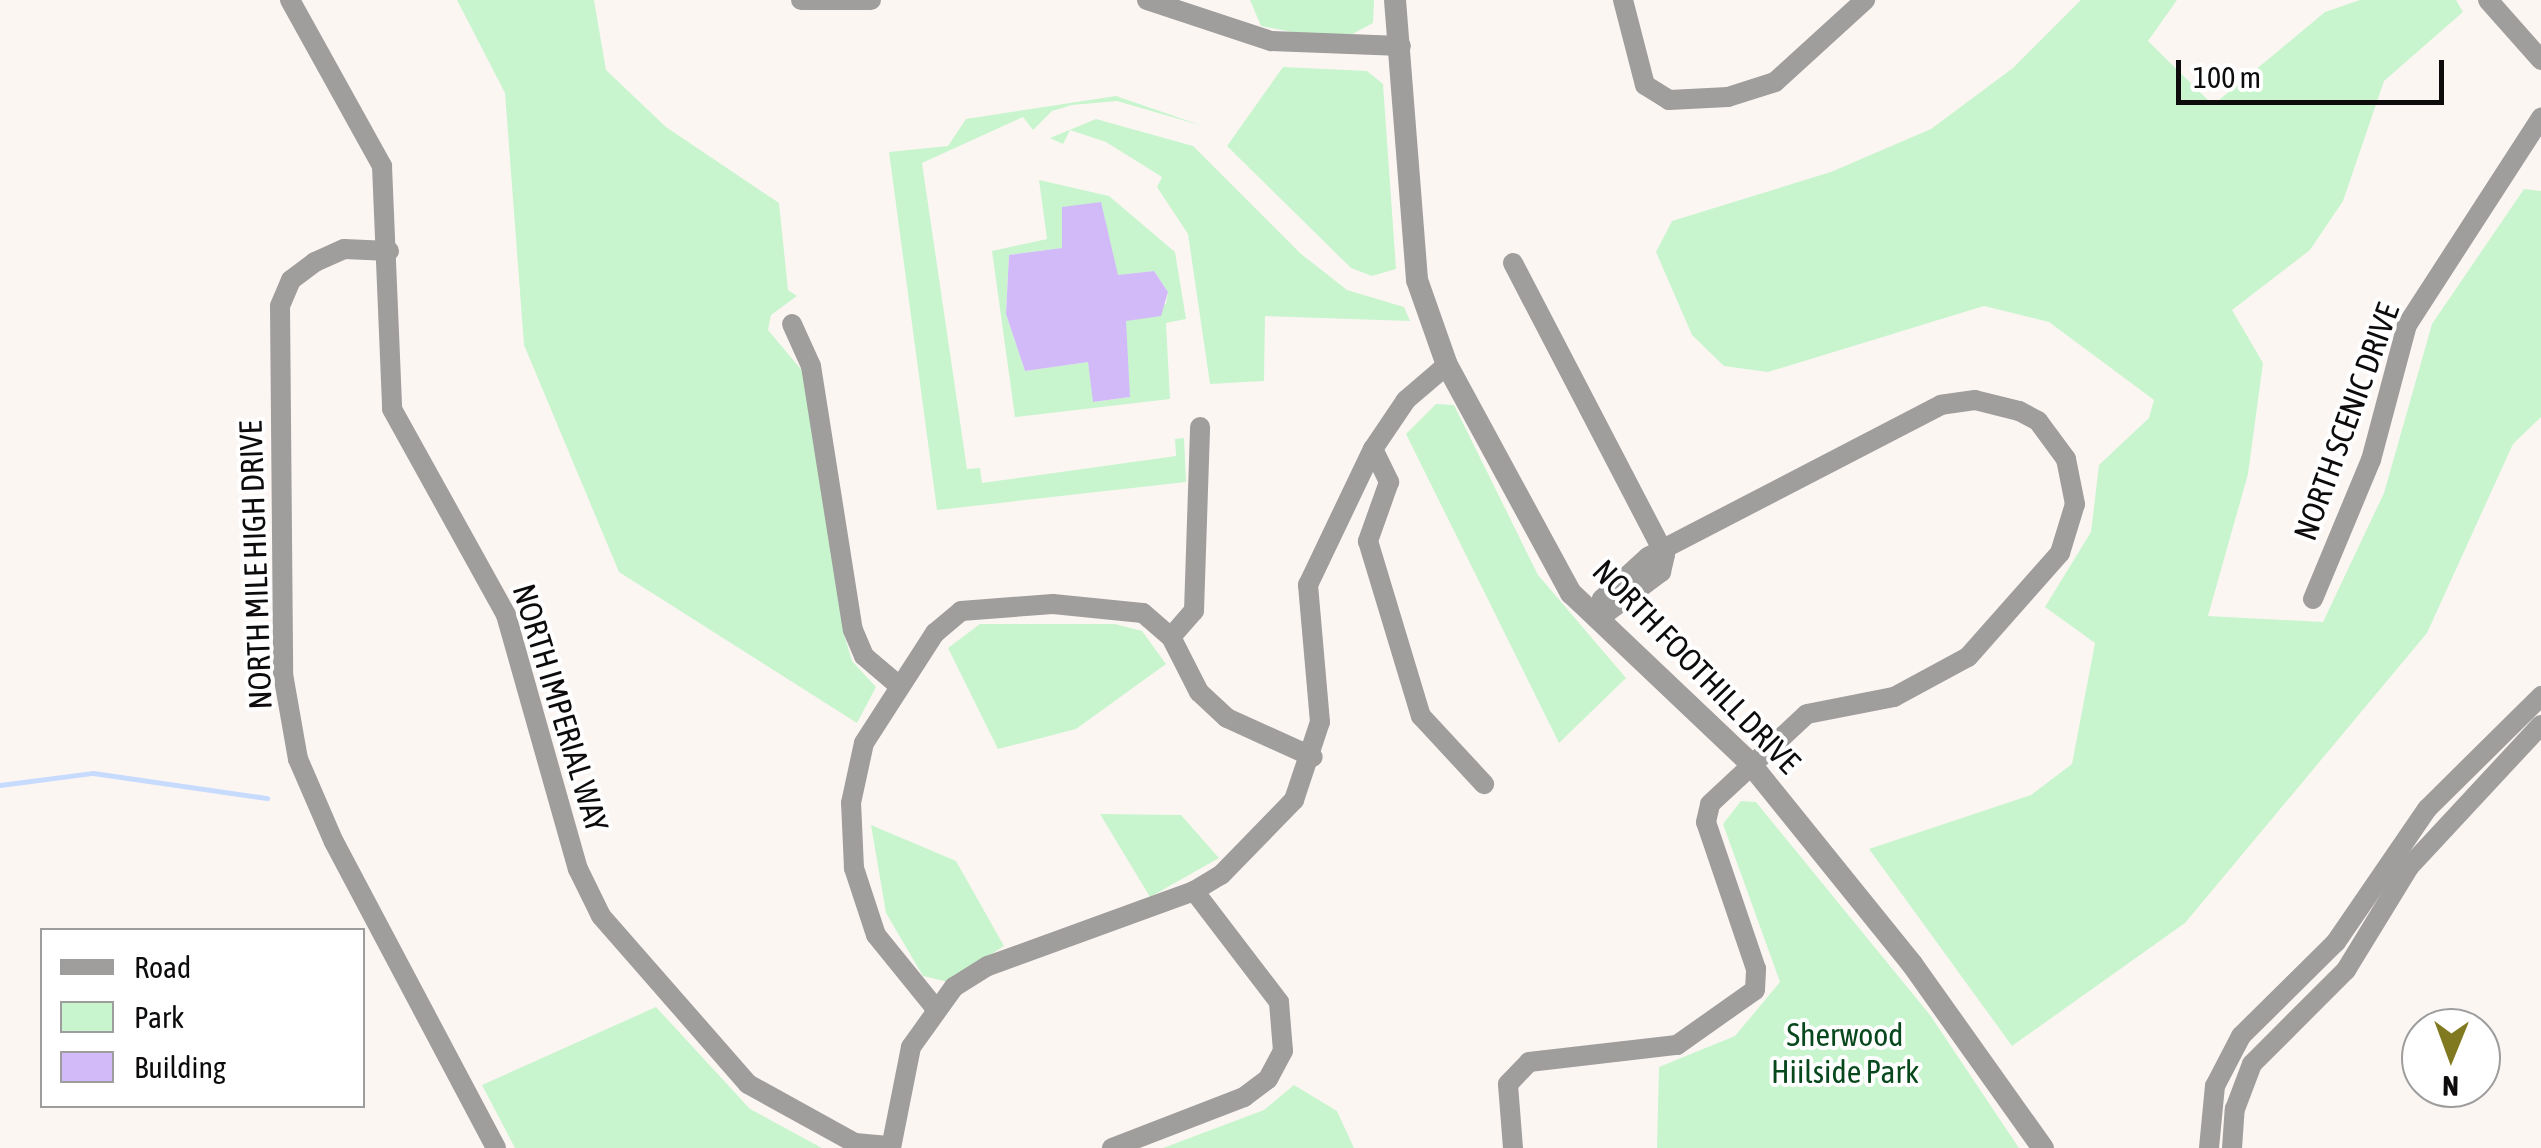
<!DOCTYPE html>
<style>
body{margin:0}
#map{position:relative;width:2541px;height:1148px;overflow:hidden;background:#fcf6f3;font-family:"Asap Condensed",sans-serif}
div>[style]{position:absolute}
.green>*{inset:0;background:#c8f5ce}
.stream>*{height:5px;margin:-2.5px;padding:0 2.5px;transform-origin:2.5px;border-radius:2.5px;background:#c7dbfe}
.building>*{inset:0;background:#d2baf8}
.minor>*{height:20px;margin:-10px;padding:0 10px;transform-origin:10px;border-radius:10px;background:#a09d9d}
.tertiary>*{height:22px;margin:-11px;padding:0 11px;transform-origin:11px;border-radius:11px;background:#a09d9d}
span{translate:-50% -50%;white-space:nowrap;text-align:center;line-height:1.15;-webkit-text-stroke:8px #fff;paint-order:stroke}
.street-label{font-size:32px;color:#0d0b0b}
.park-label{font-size:32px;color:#08481d}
.legend{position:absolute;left:40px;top:928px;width:325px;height:180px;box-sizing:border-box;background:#fff;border:2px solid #9e9d9d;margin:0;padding:12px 18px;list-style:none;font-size:30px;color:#0d0b0b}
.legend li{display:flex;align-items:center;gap:20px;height:50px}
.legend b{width:50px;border:2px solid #9e9d9d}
.north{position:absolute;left:2401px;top:1008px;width:100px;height:100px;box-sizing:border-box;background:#fff;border:2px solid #9e9d9d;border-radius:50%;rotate:181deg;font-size:28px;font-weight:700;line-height:40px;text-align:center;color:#0d0b0b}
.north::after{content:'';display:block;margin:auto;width:35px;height:45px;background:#80791f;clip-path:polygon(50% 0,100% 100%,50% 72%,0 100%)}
.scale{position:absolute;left:2176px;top:60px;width:268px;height:45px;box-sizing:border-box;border:5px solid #0d0b0b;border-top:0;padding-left:12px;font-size:30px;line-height:35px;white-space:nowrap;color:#0d0b0b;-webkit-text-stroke:8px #fff;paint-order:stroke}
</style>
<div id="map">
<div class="green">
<div style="clip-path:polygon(457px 0,594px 0,606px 70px,666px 127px,779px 203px,788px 290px,797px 296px,771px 315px,768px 330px,805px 374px,844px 634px,852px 661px,876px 687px,857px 723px,619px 572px,524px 345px,505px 93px)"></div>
<div style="clip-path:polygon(1250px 0,1374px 0,1373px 23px,1345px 38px,1318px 37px,1261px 26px)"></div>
<div style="clip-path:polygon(2081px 0,2177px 0,2148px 41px,2213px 105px,2325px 12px,2360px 0,2456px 0,2463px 12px,2384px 81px,2343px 201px,2310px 250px,2232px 310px,2263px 363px,2248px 474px,2208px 616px,2323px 622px,2384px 493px,2432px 324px,2524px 189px,2541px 191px,2541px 417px,2513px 444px,2427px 633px,2185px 923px,2012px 1046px,1869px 849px,2031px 795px,2072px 764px,2095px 643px,2045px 607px,2091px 532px,2099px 465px,2149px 418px,2154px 400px,2049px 322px,1984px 306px,1768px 372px,1724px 366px,1692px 335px,1656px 252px,1672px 221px,1831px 172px,1931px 129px,2013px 68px)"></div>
<div style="clip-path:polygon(1283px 67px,1367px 71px,1383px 84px,1396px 269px,1372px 276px,1351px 268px,1227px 146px)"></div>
<div style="clip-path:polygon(1116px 96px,1203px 126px,1117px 101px,1072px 105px,1052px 111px,1033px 130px,1023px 117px,922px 163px,967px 469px,980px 468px,982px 483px,1176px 456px,1175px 439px,1184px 438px,1186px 482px,937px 510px,889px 152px,948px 146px,966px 119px)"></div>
<div style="clip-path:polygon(1096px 119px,1193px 146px,1300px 253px,1347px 290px,1404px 307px,1410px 321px,1265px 316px,1264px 381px,1210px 384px,1188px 234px,1157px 187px,1162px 177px,1106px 142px,1070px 130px,1063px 144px,1050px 138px)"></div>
<div style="clip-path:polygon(evenodd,1039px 180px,1109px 196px,1175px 252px,1186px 319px,1166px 323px,1170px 399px,1015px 417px,992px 251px,1047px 239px,1039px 180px,1063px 248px,1115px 276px,1154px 271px,1168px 292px,1166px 304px,1121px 321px,1129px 397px,1094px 402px,1088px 362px,1025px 371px,1006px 314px,1009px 255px,1063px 248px)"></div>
<div style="clip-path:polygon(1436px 404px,1454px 405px,1538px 575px,1626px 678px,1559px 743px,1406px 434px)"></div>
<div style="clip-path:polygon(980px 624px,1115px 624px,1142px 631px,1166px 664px,1076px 729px,998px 749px,948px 648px)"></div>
<div style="clip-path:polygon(1741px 801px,1756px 802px,1930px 1015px,2019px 1148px,1657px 1148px,1659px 1067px,1735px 1036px,1780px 982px,1723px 824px)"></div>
<div style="clip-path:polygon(1100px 814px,1181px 815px,1219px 858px,1150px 897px)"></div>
<div style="clip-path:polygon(871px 825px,956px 861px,1004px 946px,948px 982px,923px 976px,886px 913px)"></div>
<div style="clip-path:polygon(656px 1007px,750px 1109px,822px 1148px,515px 1148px,482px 1085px)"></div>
<div style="clip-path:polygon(1294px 1085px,1337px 1111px,1354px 1148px,1163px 1148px,1264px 1110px)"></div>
</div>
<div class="stream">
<div style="left:0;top:785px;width:94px;rotate:-7.4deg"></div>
<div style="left:93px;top:773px;width:176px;rotate:8.2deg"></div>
</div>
<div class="building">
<div style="clip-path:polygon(1101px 202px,1118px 275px,1154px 271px,1168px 292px,1161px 316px,1126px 321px,1130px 397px,1093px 402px,1088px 362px,1025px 371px,1006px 314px,1009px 255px,1062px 248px,1062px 207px)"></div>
</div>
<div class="minor">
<div style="left:290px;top:0;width:190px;rotate:61deg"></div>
<div style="left:382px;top:166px;width:243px;rotate:87.6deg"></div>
<div style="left:392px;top:409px;width:235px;rotate:61deg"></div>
<div style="left:506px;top:615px;width:264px;rotate:74.2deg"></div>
<div style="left:578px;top:869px;width:52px;rotate:63.9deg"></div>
<div style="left:601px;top:916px;width:223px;rotate:48.8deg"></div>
<div style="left:748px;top:1084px;width:122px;rotate:28.9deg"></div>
<div style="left:855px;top:1143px;width:36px;rotate:5deg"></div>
<div style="left:801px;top:0;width:70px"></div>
<div style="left:1147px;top:0;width:131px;rotate:18.3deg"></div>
<div style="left:1271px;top:41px;width:130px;rotate:2.2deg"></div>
<div style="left:1623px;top:0;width:88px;rotate:75.5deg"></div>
<div style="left:1645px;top:85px;width:28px;rotate:32deg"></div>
<div style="left:1669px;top:100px;width:59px;rotate:-2.9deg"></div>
<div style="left:1728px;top:97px;width:49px;rotate:-17.7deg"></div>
<div style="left:1775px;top:82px;width:122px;rotate:-42.3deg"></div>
<div style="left:2488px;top:0;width:80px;rotate:48.5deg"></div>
<div style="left:389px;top:251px;width:45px;rotate:-177.5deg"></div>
<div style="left:344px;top:249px;width:32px;rotate:156deg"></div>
<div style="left:315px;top:262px;width:30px;rotate:143deg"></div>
<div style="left:291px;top:280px;width:28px;rotate:113deg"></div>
<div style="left:280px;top:306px;width:368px;rotate:89.5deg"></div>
<div style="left:283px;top:674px;width:86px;rotate:80deg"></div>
<div style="left:298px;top:759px;width:90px;rotate:66.6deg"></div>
<div style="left:334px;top:842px;width:346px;rotate:62.1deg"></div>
<div style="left:1513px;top:263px;width:329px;rotate:62.5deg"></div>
<div style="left:792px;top:324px;width:46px;rotate:65.7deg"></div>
<div style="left:811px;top:366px;width:267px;rotate:81deg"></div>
<div style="left:853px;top:630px;width:28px;rotate:67deg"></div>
<div style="left:864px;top:656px;width:45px;rotate:40.5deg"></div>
<div style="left:1373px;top:449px;width:37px;rotate:64deg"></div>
<div style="left:1389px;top:482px;width:63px;rotate:109.6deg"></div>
<div style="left:1368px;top:541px;width:183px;rotate:73.2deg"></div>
<div style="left:1421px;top:716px;width:93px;rotate:47.2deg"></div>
<div style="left:2313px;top:599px;width:151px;rotate:-67.4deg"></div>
<div style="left:2371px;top:460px;width:140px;rotate:-75.1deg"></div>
<div style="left:2407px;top:325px;width:247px;rotate:-57.1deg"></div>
<div style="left:1598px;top:619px;width:79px;rotate:-36.7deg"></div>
<div style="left:1661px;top:572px;width:17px;rotate:-77deg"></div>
<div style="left:1171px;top:637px;width:35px;rotate:-49deg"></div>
<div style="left:1194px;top:611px;width:184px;rotate:-88.1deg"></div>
<div style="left:936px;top:1009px;width:95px;rotate:-129deg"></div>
<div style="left:876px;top:935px;width:71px;rotate:-108.2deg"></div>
<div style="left:854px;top:868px;width:65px;rotate:-92.6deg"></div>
<div style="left:851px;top:803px;width:61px;rotate:-77.8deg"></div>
<div style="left:864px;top:743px;width:131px;rotate:-57.2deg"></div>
<div style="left:935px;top:633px;width:34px;rotate:-40deg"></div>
<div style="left:961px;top:611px;width:92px;rotate:-4.4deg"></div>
<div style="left:1053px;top:604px;width:90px;rotate:5.7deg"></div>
<div style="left:1143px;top:613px;width:37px;rotate:41deg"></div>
<div style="left:1171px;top:637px;width:62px;rotate:63deg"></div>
<div style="left:1199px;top:692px;width:38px;rotate:43deg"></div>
<div style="left:1227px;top:718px;width:94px;rotate:24.4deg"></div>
<div style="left:891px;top:1148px;width:103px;rotate:-78.8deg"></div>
<div style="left:911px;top:1047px;width:74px;rotate:-54.4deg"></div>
<div style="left:954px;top:987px;width:40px;rotate:-32deg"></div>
<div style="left:988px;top:966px;width:219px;rotate:-20deg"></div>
<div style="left:1194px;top:891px;width:31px;rotate:-31deg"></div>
<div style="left:1221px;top:875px;width:105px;rotate:-45.8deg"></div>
<div style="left:1294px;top:800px;width:82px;rotate:-71.6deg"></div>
<div style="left:1320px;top:722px;width:138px;rotate:-95deg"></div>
<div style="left:1308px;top:585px;width:151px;rotate:-64.5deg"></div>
<div style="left:1373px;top:449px;width:59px;rotate:-56deg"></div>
<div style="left:1406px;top:400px;width:54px;rotate:-40.5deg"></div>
<div style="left:1112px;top:1148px;width:142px;rotate:-21.1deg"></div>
<div style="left:1244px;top:1097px;width:30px;rotate:-37deg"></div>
<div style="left:1268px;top:1079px;width:32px;rotate:-62deg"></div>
<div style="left:1283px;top:1051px;width:49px;rotate:-94.7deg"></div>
<div style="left:1279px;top:1002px;width:140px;rotate:-127.4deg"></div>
<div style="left:1513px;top:1148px;width:64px;rotate:-94.5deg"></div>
<div style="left:1508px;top:1084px;width:30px;rotate:-46deg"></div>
<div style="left:1529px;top:1062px;width:149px;rotate:-6.6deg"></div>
<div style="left:1677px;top:1045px;width:95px;rotate:-35.2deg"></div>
<div style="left:1755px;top:990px;width:21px;rotate:-87deg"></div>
<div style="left:1756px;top:969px;width:155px;rotate:-108.8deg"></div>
<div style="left:1706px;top:822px;width:18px;rotate:-77deg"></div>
<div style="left:1710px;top:804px;width:132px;rotate:-42.9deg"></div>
<div style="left:1807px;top:714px;width:89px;rotate:-11.1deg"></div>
<div style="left:1894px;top:697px;width:84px;rotate:-28.4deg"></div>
<div style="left:1968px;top:657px;width:139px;rotate:-48.5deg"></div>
<div style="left:2060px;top:553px;width:51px;rotate:-73deg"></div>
<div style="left:2075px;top:504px;width:46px;rotate:-101.3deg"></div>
<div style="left:2066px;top:459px;width:47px;rotate:-126.4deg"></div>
<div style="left:2038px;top:421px;width:21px;rotate:-152deg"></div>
<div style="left:2019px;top:411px;width:45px;rotate:-166deg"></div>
<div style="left:1975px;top:400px;width:34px;rotate:172deg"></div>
<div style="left:1941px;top:405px;width:330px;rotate:152.6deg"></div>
<div style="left:1648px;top:557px;width:62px;rotate:137.6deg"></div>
<div style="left:1602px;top:599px;width:20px;rotate:101deg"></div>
<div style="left:2209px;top:1148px;width:62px;rotate:-84.5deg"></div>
<div style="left:2215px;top:1086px;width:56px;rotate:-62.5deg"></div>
<div style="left:2241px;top:1036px;width:134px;rotate:-44.7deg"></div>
<div style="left:2336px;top:942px;width:161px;rotate:-55.6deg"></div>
<div style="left:2427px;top:809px;width:161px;rotate:-44.7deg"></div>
<div style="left:2232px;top:1148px;width:39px;rotate:-86deg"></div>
<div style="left:2235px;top:1109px;width:48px;rotate:-69.3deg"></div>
<div style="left:2252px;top:1064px;width:133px;rotate:-45deg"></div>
<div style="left:2346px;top:970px;width:121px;rotate:-58.5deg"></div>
<div style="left:2409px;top:867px;width:194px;rotate:-47.1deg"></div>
</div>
<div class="tertiary">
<div style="left:1395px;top:0;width:281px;rotate:85.5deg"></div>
<div style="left:1417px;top:280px;width:90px;rotate:70.6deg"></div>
<div style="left:1447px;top:365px;width:260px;rotate:61.5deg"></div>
<div style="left:1571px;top:593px;width:245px;rotate:43.5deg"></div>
<div style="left:1749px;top:762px;width:260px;rotate:51.1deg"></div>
<div style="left:1912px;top:964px;width:226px;rotate:54.6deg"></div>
</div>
<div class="street-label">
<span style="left:2347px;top:422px;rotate:-70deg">NORTH SCENIC DRIVE</span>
<span style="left:256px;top:565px;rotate:-92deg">NORTH MILE HIGH DRIVE</span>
<span style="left:1696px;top:667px;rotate:46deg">NORTH FOOTHILL DRIVE</span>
<span style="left:560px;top:708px;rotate:73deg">NORTH IMPERIAL WAY</span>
</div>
<div class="park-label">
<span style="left:1845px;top:1054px">Sherwood<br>Hiilside Park</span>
</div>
<ul class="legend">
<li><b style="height:12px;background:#a09d9d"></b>Road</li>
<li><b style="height:28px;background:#c8f5ce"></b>Park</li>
<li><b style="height:28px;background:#d2baf8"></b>Building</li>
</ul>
<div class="north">N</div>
<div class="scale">100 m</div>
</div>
